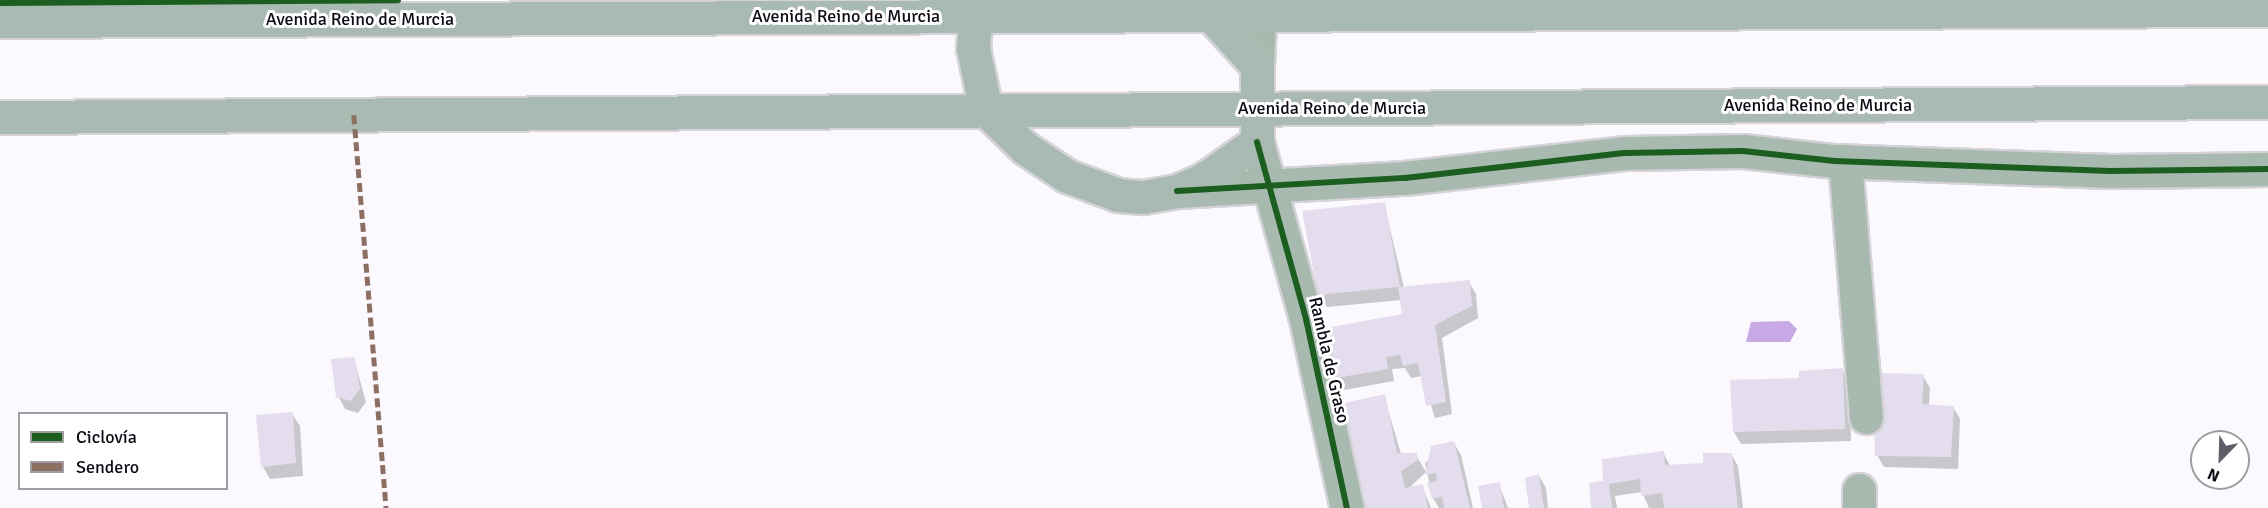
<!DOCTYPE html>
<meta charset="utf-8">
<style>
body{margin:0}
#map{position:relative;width:2268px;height:508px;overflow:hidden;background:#fbf9fe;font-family:Signika,sans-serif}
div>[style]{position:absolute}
.water>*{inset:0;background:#c8a9e6}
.shadow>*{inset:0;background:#0003}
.building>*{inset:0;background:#e4dded}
.roads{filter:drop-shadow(2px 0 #d5d3d8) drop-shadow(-2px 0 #d5d3d8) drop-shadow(0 2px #d5d3d8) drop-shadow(0 -2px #d5d3d8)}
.street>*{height:33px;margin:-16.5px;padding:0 16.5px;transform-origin:16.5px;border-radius:16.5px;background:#a8bab0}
.primary>*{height:33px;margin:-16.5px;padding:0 16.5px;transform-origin:16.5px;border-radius:16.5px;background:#a9bab2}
.quiet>*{height:4.5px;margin-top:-2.25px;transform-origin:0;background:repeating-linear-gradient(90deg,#8d6e63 0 9px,transparent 0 13.5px)}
.cycleway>*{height:6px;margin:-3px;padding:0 3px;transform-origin:3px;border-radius:3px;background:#1b5e20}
span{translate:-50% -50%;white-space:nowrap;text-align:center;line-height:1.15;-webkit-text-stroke:6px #fff;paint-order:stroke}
.street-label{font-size:18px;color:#0e0914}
.legend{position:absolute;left:18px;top:412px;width:210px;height:78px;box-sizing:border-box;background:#fff;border:2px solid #9f9da1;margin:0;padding:8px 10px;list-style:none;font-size:18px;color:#0e0914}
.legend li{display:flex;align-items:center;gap:12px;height:30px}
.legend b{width:30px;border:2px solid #9f9da1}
.north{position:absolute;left:2190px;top:430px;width:60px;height:60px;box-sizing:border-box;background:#fff;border:2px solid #9f9da1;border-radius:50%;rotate:203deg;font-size:16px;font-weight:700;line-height:24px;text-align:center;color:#0e0914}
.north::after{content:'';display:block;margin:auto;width:21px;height:27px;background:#615d66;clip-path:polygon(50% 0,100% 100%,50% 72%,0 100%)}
</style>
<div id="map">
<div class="water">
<div style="clip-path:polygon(1789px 321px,1797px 329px,1790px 342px,1746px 342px,1751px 322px)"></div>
</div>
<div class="shadow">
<div style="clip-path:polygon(1384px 203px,1404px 288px,1469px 282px,1476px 294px,1478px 318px,1442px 338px,1452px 414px,1435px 418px,1422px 376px,1411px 378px,1405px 368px,1392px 369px,1394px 381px,1344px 390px,1337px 377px,1404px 315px,1401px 300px,1327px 307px,1320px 295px)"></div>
<div style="clip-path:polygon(354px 359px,366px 402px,358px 413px,345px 409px,338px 396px)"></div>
<div style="clip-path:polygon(1842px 370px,1849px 382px,1851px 441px,1741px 444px,1734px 432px,1732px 382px,1801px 380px)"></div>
<div style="clip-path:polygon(1923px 376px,1930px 388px,1929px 406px,1953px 407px,1960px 419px,1958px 469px,1884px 467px,1877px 455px)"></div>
<div style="clip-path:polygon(1384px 396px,1401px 454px,1416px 455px,1426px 472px,1408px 489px,1422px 486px,1431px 508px,1366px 508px)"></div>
<div style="clip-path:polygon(292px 414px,300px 426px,303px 476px,270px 479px,263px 467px)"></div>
<div style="clip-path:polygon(1454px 443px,1461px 455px,1473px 508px,1439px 508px,1433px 498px,1425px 463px)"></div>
<div style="clip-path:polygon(1663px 452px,1670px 466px,1705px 465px,1731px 454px,1738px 466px,1743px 508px,1649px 508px,1642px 492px,1615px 496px,1617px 508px,1593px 508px,1604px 483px)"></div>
<div style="clip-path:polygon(1539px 476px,1546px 488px,1548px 508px,1530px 508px)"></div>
<div style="clip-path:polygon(1499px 484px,1508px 508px,1483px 508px)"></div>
</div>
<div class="building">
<div style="clip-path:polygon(1385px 202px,1400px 287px,1470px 280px,1472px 306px,1435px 325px,1446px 402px,1426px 406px,1418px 363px,1403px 366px,1400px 355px,1386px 357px,1388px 369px,1336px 378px,1326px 328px,1402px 314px,1398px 287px,1318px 295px,1302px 211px)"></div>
<div style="clip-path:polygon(355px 357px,360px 389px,351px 401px,336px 397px,331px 359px)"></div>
<div style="clip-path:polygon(1843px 368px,1845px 429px,1733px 432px,1730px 380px,1799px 378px,1799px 371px)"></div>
<div style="clip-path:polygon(1873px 373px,1924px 374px,1922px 404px,1954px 406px,1951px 457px,1875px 456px)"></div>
<div style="clip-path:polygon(1385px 394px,1397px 453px,1417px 453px,1418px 460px,1401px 471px,1405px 488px,1423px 484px,1428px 508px,1365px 508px,1340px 404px)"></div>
<div style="clip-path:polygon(293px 412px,296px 463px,261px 467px,256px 415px)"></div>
<div style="clip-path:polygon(1454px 441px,1470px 508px,1444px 508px,1442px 497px,1432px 499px,1427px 483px,1437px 481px,1436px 473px,1425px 475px,1431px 446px)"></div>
<div style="clip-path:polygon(1664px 451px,1665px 465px,1703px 463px,1703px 453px,1732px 453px,1738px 508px,1664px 508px,1662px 493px,1641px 496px,1640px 479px,1609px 484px,1612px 508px,1591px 508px,1589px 483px,1603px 481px,1602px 459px)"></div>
<div style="clip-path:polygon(1539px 474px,1544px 508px,1529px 508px,1525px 478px)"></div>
<div style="clip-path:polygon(1500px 482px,1504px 508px,1482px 508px,1478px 486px)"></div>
</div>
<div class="roads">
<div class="street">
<div style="left:1257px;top:66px;width:66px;rotate:-87.4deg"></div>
<div style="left:1257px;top:142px;width:184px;rotate:74.5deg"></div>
<div style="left:1306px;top:319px;width:193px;rotate:77.8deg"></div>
<div style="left:1845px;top:161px;width:257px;rotate:85.3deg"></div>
<div style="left:1177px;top:191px;width:228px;rotate:-3.3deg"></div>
<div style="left:1405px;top:178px;width:220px;rotate:-6.5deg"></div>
<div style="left:1624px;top:153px;width:119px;rotate:-1deg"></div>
<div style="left:1743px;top:151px;width:92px;rotate:6.3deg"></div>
<div style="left:1834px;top:161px;width:276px;rotate:2.1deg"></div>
<div style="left:2110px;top:171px;width:158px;rotate:-0.7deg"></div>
<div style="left:1859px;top:508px;width:18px;rotate:-90deg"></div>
</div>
<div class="primary">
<div style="left:977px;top:0;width:48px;rotate:94.8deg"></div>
<div style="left:973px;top:48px;width:63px;rotate:78.2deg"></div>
<div style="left:986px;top:110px;width:54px;rotate:44.3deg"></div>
<div style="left:1025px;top:148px;width:50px;rotate:33.7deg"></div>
<div style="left:1067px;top:176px;width:54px;rotate:20.4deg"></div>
<div style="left:1118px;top:195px;width:25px;rotate:5deg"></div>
<div style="left:1143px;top:197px;width:35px;rotate:-10deg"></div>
<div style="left:1177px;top:191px;width:30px;rotate:-24deg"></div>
<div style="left:1204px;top:179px;width:65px;rotate:-34.9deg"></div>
<div style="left:1257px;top:142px;width:76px;rotate:-90deg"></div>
<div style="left:1257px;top:66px;width:85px;rotate:-132.1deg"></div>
<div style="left:0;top:21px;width:2268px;rotate:-0.28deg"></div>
<div style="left:0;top:117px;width:2268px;rotate:-0.38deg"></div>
</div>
</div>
<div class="quiet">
<div style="left:354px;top:115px;width:394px;rotate:85.3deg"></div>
</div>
<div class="cycleway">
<div style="left:0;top:3px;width:398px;rotate:-0.4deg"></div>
<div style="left:1257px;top:142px;width:184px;rotate:74.5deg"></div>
<div style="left:1306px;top:319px;width:193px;rotate:77.8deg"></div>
<div style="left:1177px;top:191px;width:228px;rotate:-3.3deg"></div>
<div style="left:1405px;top:178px;width:220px;rotate:-6.5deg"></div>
<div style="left:1624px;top:153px;width:119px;rotate:-1deg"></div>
<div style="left:1743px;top:151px;width:92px;rotate:6.3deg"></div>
<div style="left:1834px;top:161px;width:276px;rotate:2.1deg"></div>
<div style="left:2110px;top:171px;width:158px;rotate:-0.7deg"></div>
</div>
<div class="street-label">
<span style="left:846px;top:16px">Avenida Reino de Murcia</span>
<span style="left:360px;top:19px">Avenida Reino de Murcia</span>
<span style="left:1818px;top:105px">Avenida Reino de Murcia</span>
<span style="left:1332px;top:108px">Avenida Reino de Murcia</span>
<span style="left:1329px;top:360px;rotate:77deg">Rambla de Graso</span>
</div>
<ul class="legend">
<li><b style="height:8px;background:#1b5e20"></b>Ciclovía</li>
<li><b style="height:8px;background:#8d6e63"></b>Sendero</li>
</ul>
<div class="north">N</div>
</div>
